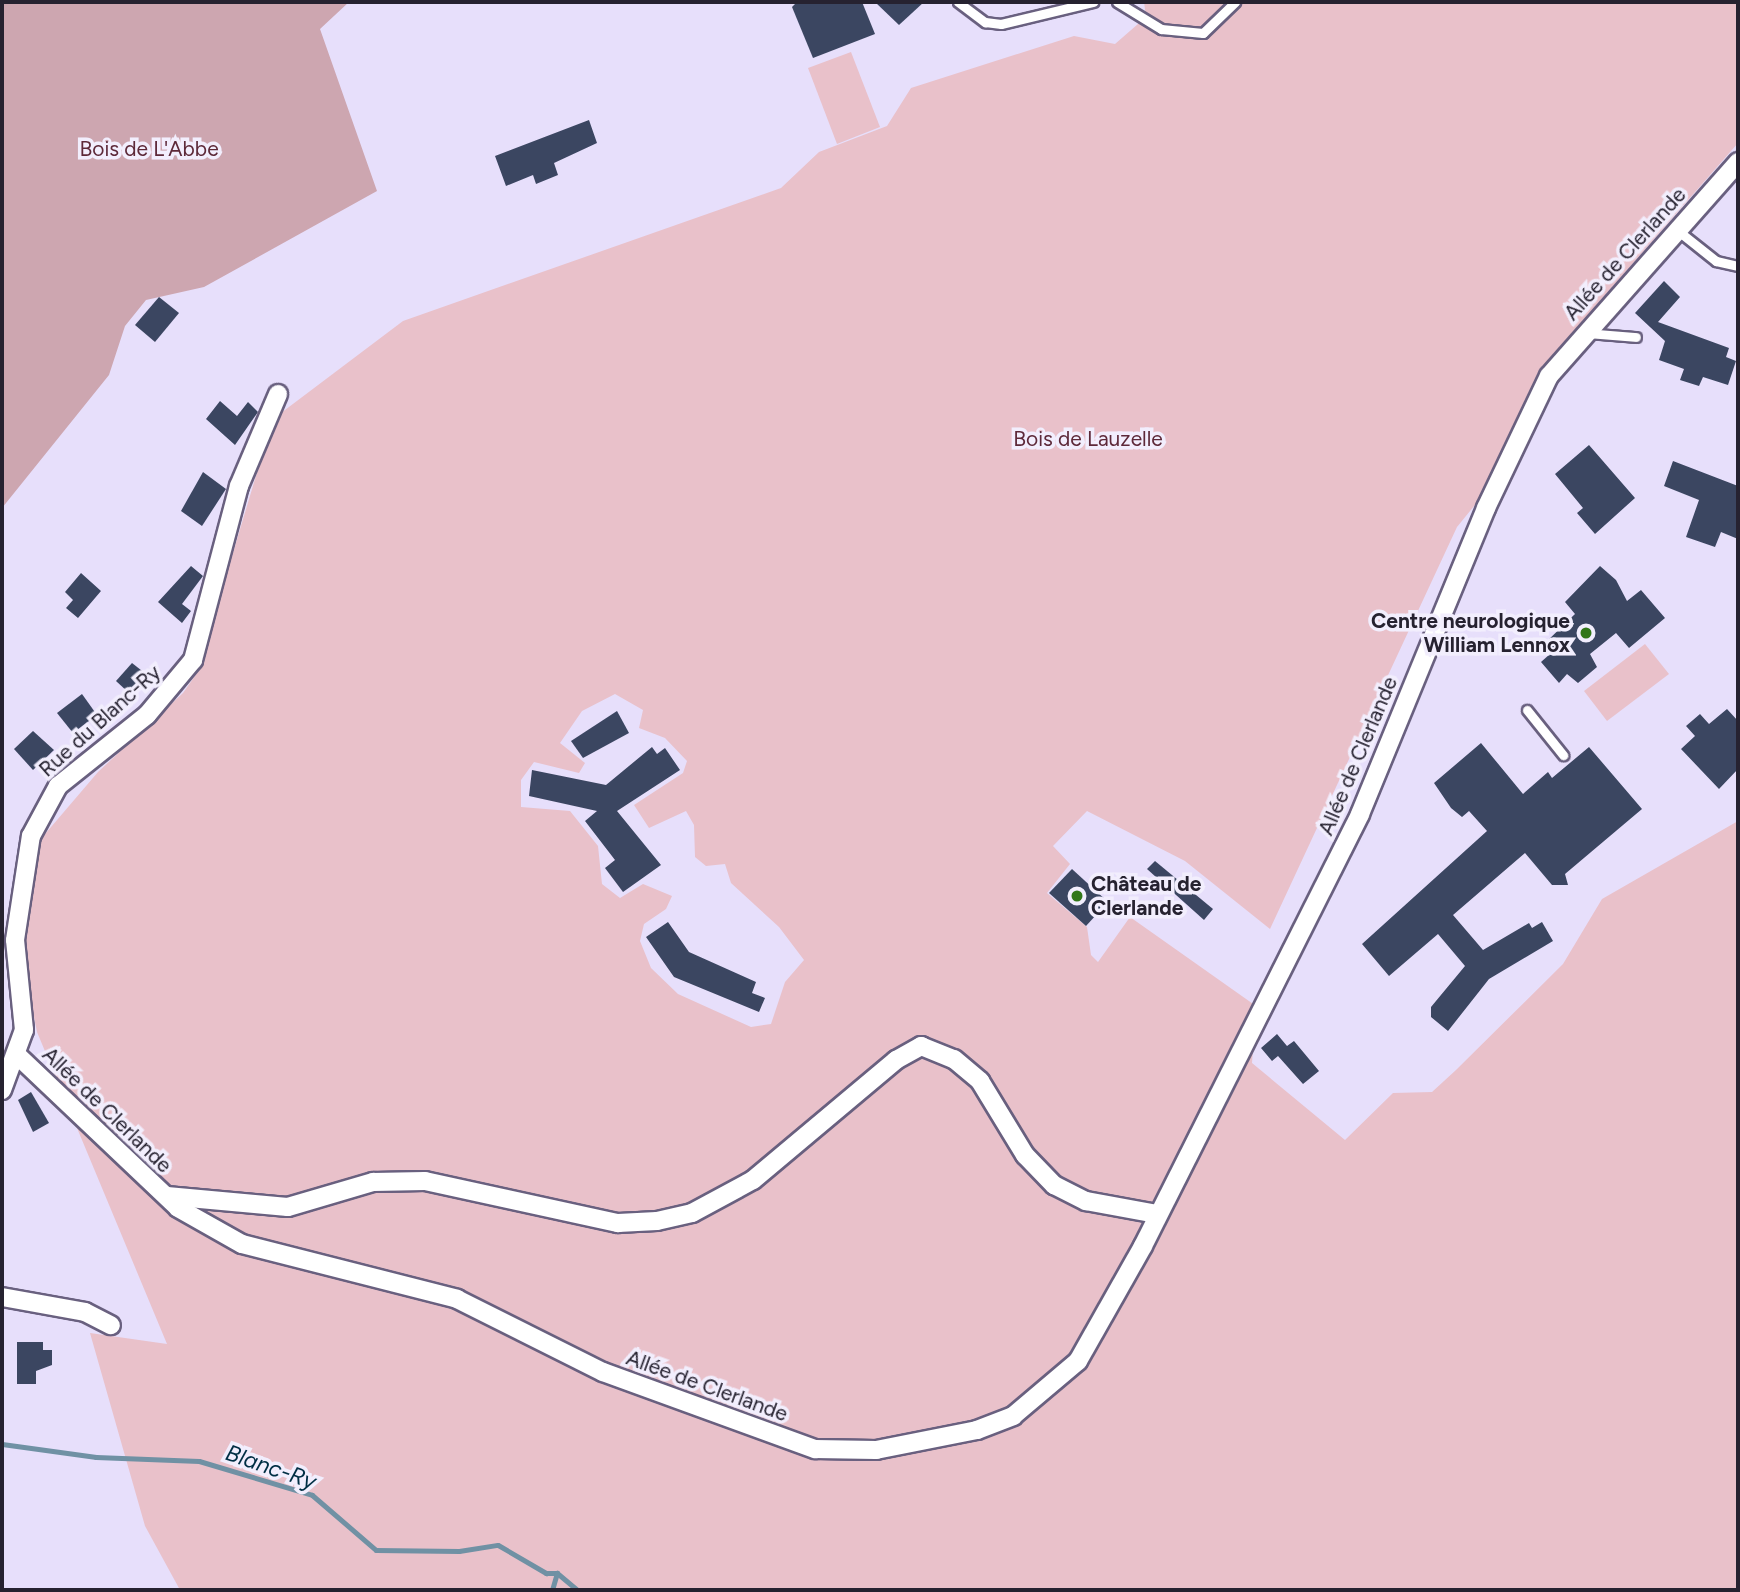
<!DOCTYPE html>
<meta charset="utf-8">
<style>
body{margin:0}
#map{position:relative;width:1740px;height:1592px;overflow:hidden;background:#e7dffb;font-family:Figtree,sans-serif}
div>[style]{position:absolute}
.green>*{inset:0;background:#e9c1ca}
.forest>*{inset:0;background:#cda6b0}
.stream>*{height:5px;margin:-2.5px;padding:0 2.5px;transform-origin:2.5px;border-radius:2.5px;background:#7091a4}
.building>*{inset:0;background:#3b4661}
.roads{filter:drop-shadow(2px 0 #69607f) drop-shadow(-2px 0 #69607f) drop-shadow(0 2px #69607f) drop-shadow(0 -2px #69607f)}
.lane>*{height:9px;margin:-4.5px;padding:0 4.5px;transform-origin:4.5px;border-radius:4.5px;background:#fff}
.street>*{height:18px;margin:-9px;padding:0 9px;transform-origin:9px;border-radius:9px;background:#fff}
.dots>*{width:19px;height:19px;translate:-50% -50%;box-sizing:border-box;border:4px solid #f2eefd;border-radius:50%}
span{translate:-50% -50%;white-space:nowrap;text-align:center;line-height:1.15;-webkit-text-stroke:7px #f2eefd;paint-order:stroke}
.park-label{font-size:21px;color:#5d2939}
.street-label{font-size:21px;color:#262230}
.poi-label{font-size:21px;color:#262230;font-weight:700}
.right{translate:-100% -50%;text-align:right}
.left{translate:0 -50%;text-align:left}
.water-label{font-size:23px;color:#002e44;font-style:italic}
.frame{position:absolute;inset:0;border:4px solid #262230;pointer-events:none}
</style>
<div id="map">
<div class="green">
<div style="clip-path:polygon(evenodd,1144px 2px,1738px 2px,1738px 143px,1550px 358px,1479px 500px,1457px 527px,1270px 929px,1185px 861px,1087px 811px,1053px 846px,1070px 864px,1047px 893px,1087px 927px,1091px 955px,1098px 962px,1130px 917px,1256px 1006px,1252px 1063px,1345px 1140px,1393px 1093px,1432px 1092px,1456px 1070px,1563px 964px,1602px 899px,1738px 821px,1738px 1590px,180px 1590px,145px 1526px,90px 1333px,167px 1344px,37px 1032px,19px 943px,28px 854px,98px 772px,183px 693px,197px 673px,273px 419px,403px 321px,781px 188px,819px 152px,887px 126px,911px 88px,1074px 36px,1115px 44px,1146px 17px,1144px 2px,615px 694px,643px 710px,639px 728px,665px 738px,687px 761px,683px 773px,634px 805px,649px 828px,686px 811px,694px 825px,695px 857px,706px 866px,725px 864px,731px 883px,779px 927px,804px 960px,785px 982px,771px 1024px,751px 1027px,678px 994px,651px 968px,640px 941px,644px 924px,666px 909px,672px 896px,643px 884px,620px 898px,602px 884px,598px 846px,570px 811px,521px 807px,521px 780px,534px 762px,579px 773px,585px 763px,560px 743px,582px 711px,615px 694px)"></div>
<div style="clip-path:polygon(851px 52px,880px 127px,837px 144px,808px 68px)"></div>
<div style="clip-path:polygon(1645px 644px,1669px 674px,1607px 721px,1584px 691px)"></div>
</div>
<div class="forest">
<div style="clip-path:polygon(2px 2px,349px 2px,320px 29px,377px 191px,204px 287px,146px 300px,125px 326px,109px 375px,2px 508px)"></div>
</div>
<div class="stream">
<div style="left:2px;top:1444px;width:95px;rotate:7.9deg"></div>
<div style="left:96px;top:1457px;width:103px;rotate:2.2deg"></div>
<div style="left:199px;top:1461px;width:118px;rotate:16.7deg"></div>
<div style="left:312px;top:1495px;width:84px;rotate:40.7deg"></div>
<div style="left:376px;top:1550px;width:83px;rotate:0.7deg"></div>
<div style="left:459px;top:1551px;width:39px;rotate:-9deg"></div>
<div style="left:498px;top:1545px;width:56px;rotate:30.3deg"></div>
<div style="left:546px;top:1573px;width:11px"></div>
<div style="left:557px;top:1573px;width:26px;rotate:40deg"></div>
<div style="left:552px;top:1590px;width:18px;rotate:-74deg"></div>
</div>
<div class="building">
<div style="clip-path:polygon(797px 2px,862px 2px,875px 34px,813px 58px,792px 7px)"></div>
<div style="clip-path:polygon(875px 2px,924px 2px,899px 25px)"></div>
<div style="clip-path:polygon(589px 120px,597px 143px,554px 163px,558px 175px,536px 184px,533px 175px,506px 186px,495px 156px)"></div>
<div style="clip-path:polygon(1664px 281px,1680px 297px,1658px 322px,1729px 348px,1726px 357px,1736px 361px,1728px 385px,1703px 377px,1699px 386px,1680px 380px,1684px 369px,1659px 360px,1665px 341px,1635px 313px)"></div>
<div style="clip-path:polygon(159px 297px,179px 313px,155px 342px,135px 325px)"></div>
<div style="clip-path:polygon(220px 401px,237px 416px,248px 402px,258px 412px,235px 445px,206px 419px)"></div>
<div style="clip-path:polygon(1589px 445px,1635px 498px,1595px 534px,1577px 513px,1583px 508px,1555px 474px)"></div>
<div style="clip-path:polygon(1673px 461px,1738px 486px,1738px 539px,1721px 532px,1715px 547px,1686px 537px,1699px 500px,1664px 486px)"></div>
<div style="clip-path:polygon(203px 472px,226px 489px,202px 526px,181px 511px)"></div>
<div style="clip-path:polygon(191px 566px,203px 576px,182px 604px,191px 611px,182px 623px,158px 602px)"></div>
<div style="clip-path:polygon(1600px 566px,1616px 580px,1627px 601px,1641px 590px,1665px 618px,1629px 648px,1616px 633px,1590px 654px,1597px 667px,1578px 683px,1567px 674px,1559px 683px,1541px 662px,1550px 654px,1543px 645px,1575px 614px,1565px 602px)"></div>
<div style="clip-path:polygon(81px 573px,101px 591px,78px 618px,66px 608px,73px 600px,65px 592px)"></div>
<div style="clip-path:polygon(132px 663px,146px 674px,129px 693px,116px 681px)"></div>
<div style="clip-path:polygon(82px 694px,97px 715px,73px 733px,57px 713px)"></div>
<div style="clip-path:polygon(1727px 709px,1738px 721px,1738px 769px,1719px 789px,1681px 749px,1695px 736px,1686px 726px,1700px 714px,1709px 724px)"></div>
<div style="clip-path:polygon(617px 711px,629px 733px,583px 758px,571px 741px)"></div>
<div style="clip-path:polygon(33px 731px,54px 750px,33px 770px,14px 749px)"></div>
<div style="clip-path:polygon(1481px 743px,1523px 794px,1548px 772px,1552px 778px,1589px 747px,1642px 809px,1565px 874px,1568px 885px,1552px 885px,1525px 853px,1453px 915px,1483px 950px,1529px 923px,1532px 928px,1542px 922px,1553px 941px,1489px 979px,1448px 1031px,1431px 1017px,1431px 1007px,1465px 966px,1438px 934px,1389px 976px,1362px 944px,1487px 831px,1469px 811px,1462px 817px,1451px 808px,1434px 783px)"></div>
<div style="clip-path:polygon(652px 747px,657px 754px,665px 748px,680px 770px,617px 811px,661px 865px,623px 892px,605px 868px,615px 860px,585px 821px,597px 811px,529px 796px,532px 770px,606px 785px)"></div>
<div style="clip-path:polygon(1155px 861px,1213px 909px,1204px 920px,1147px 869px)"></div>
<div style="clip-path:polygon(1072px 869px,1108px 902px,1086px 926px,1049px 893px)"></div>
<div style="clip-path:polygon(668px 922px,689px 952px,756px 982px,752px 993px,765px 998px,759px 1012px,674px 977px,646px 937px)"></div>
<div style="clip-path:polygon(1277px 1034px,1287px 1046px,1294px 1041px,1319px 1071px,1303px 1084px,1278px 1056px,1272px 1061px,1261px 1048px)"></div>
<div style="clip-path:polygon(31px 1092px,49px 1123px,33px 1132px,18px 1100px)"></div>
<div style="clip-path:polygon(17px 1342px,43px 1342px,43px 1350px,52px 1350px,52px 1365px,36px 1371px,36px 1384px,17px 1384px)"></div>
</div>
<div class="roads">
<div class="lane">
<div style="left:958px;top:2px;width:34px;rotate:37deg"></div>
<div style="left:985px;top:22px;width:16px;rotate:7deg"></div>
<div style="left:1001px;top:24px;width:95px;rotate:-13.4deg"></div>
<div style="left:1117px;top:2px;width:52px;rotate:31.5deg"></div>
<div style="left:1161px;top:29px;width:42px;rotate:5.4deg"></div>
<div style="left:1203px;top:33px;width:45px;rotate:-44.1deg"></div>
<div style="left:1677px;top:230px;width:50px;rotate:38.5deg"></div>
<div style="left:1716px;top:261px;width:23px;rotate:13deg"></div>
<div style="left:1586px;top:333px;width:50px;rotate:4.6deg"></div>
<div style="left:1527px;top:710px;width:58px;rotate:51.3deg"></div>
</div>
<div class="street">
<div style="left:17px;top:1055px;width:222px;rotate:43.5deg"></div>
<div style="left:178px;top:1208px;width:73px;rotate:29.4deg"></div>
<div style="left:242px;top:1244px;width:222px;rotate:14.3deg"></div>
<div style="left:457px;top:1299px;width:163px;rotate:26.6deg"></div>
<div style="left:603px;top:1372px;width:226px;rotate:20deg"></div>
<div style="left:815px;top:1449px;width:61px;rotate:0.9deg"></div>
<div style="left:876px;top:1450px;width:103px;rotate:-11.2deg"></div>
<div style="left:977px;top:1430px;width:39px;rotate:-21deg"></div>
<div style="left:1013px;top:1416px;width:85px;rotate:-40.2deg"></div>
<div style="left:1078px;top:1361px;width:132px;rotate:-60.5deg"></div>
<div style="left:1143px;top:1246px;width:483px;rotate:-63.3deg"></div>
<div style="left:1360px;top:814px;width:331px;rotate:-67.6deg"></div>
<div style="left:1486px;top:508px;width:146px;rotate:-64.5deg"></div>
<div style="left:1549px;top:376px;width:286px;rotate:-48.5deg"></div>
<div style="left:2px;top:1090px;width:64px;rotate:-69.9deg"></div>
<div style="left:24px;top:1030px;width:90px;rotate:-95.7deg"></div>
<div style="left:15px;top:940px;width:105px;rotate:-81.3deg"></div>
<div style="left:31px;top:836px;width:57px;rotate:-61.6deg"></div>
<div style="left:58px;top:786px;width:114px;rotate:-38.6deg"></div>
<div style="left:147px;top:715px;width:72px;rotate:-50.1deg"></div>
<div style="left:193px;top:660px;width:180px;rotate:-75.2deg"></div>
<div style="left:239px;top:486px;width:100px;rotate:-67deg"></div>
<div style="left:167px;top:1196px;width:121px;rotate:5.2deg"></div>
<div style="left:288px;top:1207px;width:89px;rotate:-16.4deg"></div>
<div style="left:373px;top:1182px;width:52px;rotate:-1.1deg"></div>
<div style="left:425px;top:1181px;width:198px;rotate:12.3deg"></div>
<div style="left:618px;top:1223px;width:39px;rotate:-3deg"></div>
<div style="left:657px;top:1221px;width:36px;rotate:-13deg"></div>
<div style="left:692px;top:1213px;width:69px;rotate:-28.4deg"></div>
<div style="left:753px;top:1180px;width:187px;rotate:-40deg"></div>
<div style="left:896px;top:1060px;width:29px;rotate:-29deg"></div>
<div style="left:921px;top:1046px;width:35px;rotate:22deg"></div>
<div style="left:954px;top:1059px;width:34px;rotate:40deg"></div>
<div style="left:980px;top:1081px;width:87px;rotate:58.7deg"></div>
<div style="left:1025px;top:1155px;width:42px;rotate:46deg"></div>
<div style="left:1054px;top:1185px;width:36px;rotate:27deg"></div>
<div style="left:1086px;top:1201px;width:72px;rotate:10.4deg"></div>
<div style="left:2px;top:1297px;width:84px;rotate:10.2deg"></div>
<div style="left:85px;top:1312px;width:29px;rotate:27deg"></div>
</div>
</div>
<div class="dots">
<div style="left:1586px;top:633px;background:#327718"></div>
<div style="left:1077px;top:896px;background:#327718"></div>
</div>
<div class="park-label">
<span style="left:149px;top:149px">Bois de L'Abbe</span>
<span style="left:1088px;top:439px">Bois de Lauzelle</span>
</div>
<div class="street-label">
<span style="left:1625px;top:254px;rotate:-48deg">Allée de Clerlande</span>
<span style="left:100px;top:721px;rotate:-42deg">Rue du Blanc-Ry</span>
<span style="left:1358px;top:756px;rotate:-67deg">Allée de Clerlande</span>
<span style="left:107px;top:1110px;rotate:44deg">Allée de Clerlande</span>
<span style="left:707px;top:1386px;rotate:20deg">Allée de Clerlande</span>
</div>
<div class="poi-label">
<span class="right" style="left:1570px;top:633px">Centre neurologique<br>William Lennox</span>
<span class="left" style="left:1091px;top:896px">Château de<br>Clerlande</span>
</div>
<div class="water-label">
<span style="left:271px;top:1467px;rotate:19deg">Blanc-Ry</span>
</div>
<div class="frame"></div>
</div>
